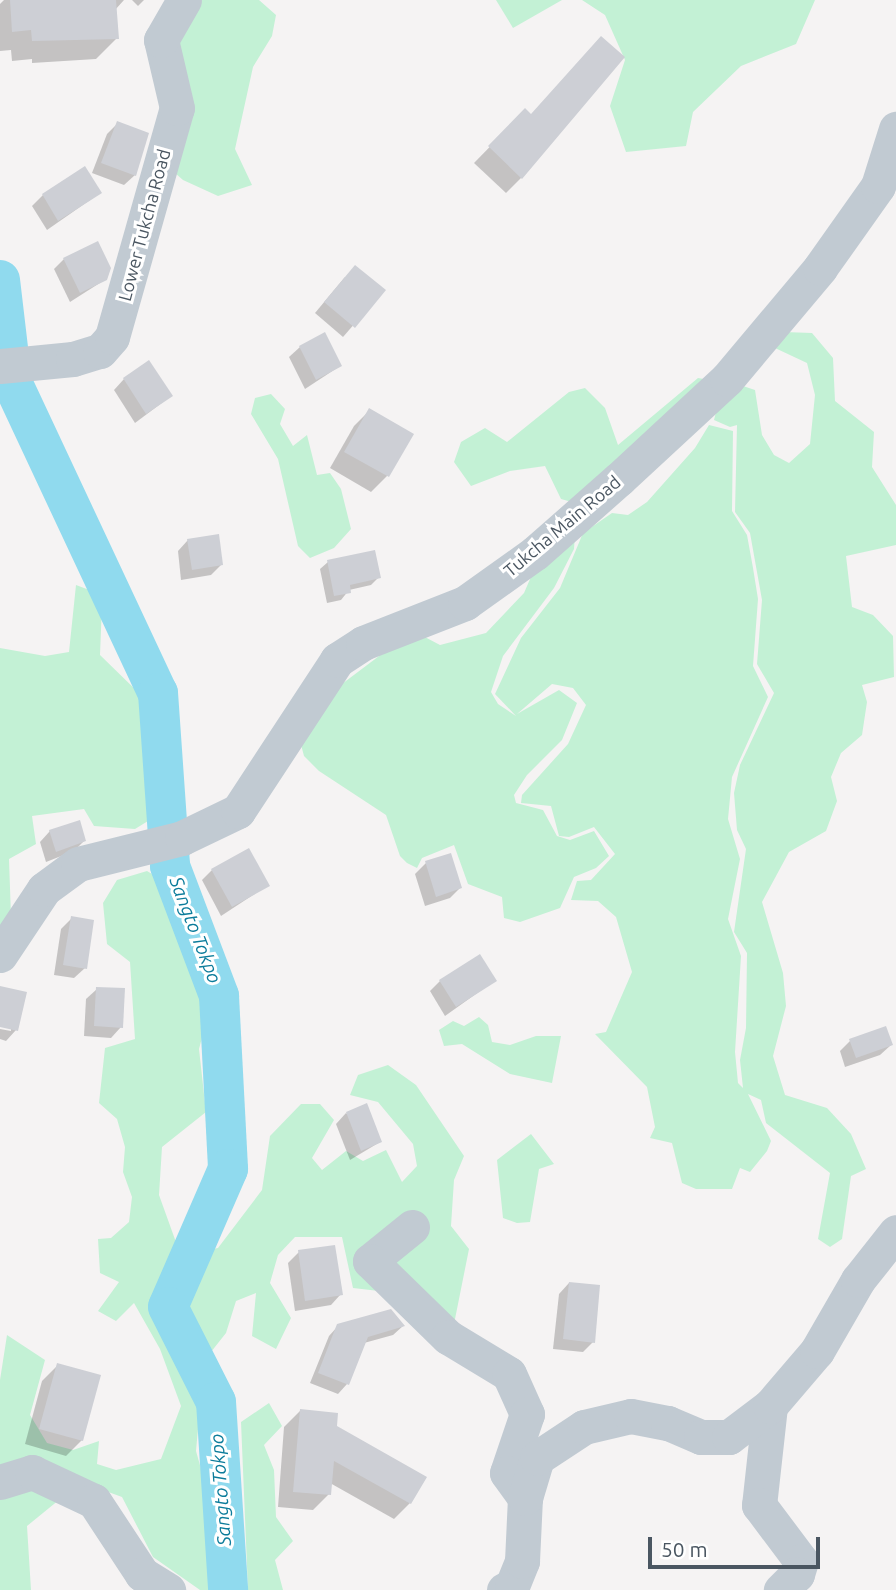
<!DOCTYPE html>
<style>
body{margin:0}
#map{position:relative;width:896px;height:1590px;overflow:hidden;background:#f5f3f3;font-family:Ubuntu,sans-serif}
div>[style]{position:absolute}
.green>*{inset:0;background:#c3f1d5}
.shadow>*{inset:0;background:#0003}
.river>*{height:40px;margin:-20px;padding:0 20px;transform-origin:20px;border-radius:20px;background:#90daee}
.building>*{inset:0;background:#cdcfd5}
.minor>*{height:35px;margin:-17.5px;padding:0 17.5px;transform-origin:17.5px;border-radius:17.5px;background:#c1cad2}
span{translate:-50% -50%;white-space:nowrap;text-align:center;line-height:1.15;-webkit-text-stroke:6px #fff;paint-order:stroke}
.street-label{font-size:18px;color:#4a5661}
.water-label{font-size:19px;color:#0c7c9b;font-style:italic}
.scale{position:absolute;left:648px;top:1537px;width:172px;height:32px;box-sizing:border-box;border:4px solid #4a5661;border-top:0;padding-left:9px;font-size:21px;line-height:24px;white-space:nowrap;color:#4a5661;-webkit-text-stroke:5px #fff;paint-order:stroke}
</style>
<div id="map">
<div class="green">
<div style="clip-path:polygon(202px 0,259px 0,276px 15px,272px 36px,253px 67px,235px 149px,252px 185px,218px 196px,183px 180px,167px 166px,176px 29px)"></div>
<div style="clip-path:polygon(496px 0,562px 0,513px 28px)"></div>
<div style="clip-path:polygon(582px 0,815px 0,796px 44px,741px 66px,693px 112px,686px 146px,626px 152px,610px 106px,625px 60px,605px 15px)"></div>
<div style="clip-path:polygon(784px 332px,812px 333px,833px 358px,835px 401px,874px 432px,872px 467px,896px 505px,896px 545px,846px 556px,852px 607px,873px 615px,893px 636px,894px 677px,862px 685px,867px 702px,862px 735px,841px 753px,831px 777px,837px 801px,826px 831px,789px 852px,762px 902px,783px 973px,786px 1006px,773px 1056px,785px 1095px,827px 1108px,851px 1134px,866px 1169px,851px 1176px,842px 1239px,830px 1247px,818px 1239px,830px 1173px,766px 1123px,761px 1100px,748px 1094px,771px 1141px,767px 1151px,750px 1172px,740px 1168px,732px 1189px,696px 1189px,682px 1183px,672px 1143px,650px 1138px,655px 1127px,647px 1087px,595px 1034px,606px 1032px,632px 972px,616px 917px,598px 901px,571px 900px,577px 881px,591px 880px,615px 854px,594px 827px,569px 837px,559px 836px,551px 806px,521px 803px,522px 795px,568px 744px,586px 705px,573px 688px,552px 684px,517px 714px,559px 690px,577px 703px,562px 740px,527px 775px,514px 795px,516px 803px,543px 810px,557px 836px,570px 840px,594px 831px,609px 856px,596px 868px,574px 877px,560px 908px,520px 922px,504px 918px,502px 897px,468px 884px,454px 845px,422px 858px,417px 868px,407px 863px,400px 856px,386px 815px,319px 771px,304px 756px,300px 741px,334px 690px,391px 647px,421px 635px,440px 645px,486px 633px,524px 593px,537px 563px,575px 535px,574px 549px,554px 588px,503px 656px,491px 692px,498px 704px,516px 716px,495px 694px,521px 638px,560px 588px,583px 533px,612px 513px,628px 515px,647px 502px,695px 448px,709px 425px,733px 431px,732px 511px,747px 535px,753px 568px,758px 599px,753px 666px,768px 697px,732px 777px,728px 819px,740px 859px,728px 919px,741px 956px,735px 1052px,738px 1083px,743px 1088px,740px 1060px,746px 1028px,747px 953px,734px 932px,746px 849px,737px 830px,734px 793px,740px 765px,774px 693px,757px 664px,762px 600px,750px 533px,735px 512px,737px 425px,730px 427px,714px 420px,719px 400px,743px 386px,755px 390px,762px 435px,774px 455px,789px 463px,810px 444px,815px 395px,807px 363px,775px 348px)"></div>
<div style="clip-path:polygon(698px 378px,710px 380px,579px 504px,561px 499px,545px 466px,510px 471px,471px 486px,454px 462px,461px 442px,485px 428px,507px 442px,569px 392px,585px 388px,605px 408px,618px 445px)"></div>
<div style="clip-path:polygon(271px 394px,285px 409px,280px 424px,293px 446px,307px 435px,317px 475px,330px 473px,341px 489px,351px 529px,334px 548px,310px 558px,298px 546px,278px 459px,251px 414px,255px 398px)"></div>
<div style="clip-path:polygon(76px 585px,92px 591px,102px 604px,100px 655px,142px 696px,145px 785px,161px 813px,135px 829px,94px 826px,84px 809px,32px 816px,36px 844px,9px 859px,11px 917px,0 933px,0 648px,45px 656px,69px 652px)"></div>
<div style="clip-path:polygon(147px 871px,167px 883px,193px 951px,208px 1015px,199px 1049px,206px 1112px,162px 1147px,159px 1195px,177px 1245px,204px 1251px,218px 1248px,262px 1190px,270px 1136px,301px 1104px,320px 1104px,334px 1120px,312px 1158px,322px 1170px,346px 1151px,363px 1161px,386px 1150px,402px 1182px,417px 1166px,413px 1144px,378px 1102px,350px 1095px,358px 1075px,388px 1065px,416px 1085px,464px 1156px,454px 1180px,451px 1226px,469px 1249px,453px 1329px,379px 1291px,353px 1288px,342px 1237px,295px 1237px,278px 1255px,270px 1283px,291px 1318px,276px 1349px,252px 1336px,256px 1293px,236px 1301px,226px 1333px,192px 1376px,200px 1407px,196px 1451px,205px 1483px,209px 1590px,200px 1590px,153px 1557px,122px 1497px,81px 1482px,27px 1526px,31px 1590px,0 1590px,0 1380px,7px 1335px,45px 1360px,30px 1415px,47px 1443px,73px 1450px,99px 1441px,97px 1464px,116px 1470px,161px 1459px,181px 1406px,160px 1349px,134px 1303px,116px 1321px,98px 1311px,119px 1282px,100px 1273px,98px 1239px,111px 1238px,129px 1222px,132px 1197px,123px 1172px,125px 1147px,117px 1119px,99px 1103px,105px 1048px,135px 1039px,130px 962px,107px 944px,103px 903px,117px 880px)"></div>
<div style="clip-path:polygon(479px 1017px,488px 1025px,492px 1042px,510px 1045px,536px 1036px,561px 1036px,552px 1083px,510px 1074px,462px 1044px,444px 1046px,439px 1030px,453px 1021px,464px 1026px)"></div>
<div style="clip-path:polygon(531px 1134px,554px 1164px,539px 1169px,530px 1222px,517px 1223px,503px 1218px,497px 1160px)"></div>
<div style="clip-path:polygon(269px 1403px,282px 1426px,264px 1445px,274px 1470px,276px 1517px,293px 1541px,275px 1560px,283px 1590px,248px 1590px,241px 1422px)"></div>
</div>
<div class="shadow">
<div style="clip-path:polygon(4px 0,124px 0,115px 10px,117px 38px,96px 59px,32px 63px,32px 59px,12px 61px,11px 50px,0 51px,0 4px)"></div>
<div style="clip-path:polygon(132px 0,144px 0,138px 6px)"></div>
<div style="clip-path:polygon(525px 111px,521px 178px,506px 193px,474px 163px)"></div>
<div style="clip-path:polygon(118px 123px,135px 175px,124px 185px,92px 173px,107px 134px)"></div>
<div style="clip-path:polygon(100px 193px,47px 230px,32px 206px,43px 195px)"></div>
<div style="clip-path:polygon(64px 259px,106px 279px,70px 302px,54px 269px)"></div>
<div style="clip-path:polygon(345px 277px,383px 291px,343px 337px,315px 313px)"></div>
<div style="clip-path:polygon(300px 347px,340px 366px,305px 389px,289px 357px)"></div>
<div style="clip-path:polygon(124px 379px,171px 396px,135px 423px,114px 390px)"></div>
<div style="clip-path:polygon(370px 410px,411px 434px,387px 476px,371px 492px,330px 468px,354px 426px)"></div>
<div style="clip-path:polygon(188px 540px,221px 565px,211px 575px,181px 580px,178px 551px)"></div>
<div style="clip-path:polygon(328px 562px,379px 577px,371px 585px,349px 590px,341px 600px,327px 603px,320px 569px)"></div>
<div style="clip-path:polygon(50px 831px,84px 841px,74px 851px,46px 862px,40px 842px)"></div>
<div style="clip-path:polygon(426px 863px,460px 888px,450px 898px,425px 906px,415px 874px)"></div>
<div style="clip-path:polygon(212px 870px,268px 885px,221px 916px,202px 880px)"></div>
<div style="clip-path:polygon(72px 918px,85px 968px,74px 978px,54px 975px,61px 929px)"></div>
<div style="clip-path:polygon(440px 981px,494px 981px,445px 1016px,430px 991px)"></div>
<div style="clip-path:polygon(0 987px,16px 1030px,6px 1041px,0 1039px,0 1029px,11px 1031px,11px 1028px,0 1025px)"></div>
<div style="clip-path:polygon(97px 989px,121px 1027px,111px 1038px,84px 1036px,86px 999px)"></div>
<div style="clip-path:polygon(850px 1041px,891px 1045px,880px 1055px,845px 1067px,840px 1051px)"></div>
<div style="clip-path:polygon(346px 1113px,380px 1142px,350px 1160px,336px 1124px)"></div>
<div style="clip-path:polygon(299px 1252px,341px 1294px,331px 1305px,295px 1311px,288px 1263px)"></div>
<div style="clip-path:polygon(569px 1283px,593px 1342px,583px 1352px,553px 1349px,559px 1294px)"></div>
<div style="clip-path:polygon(338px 1326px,403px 1326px,393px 1335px,364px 1343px,347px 1384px,338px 1394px,310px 1383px,329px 1336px)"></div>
<div style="clip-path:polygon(58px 1365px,82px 1440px,66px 1456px,25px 1444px,42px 1381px)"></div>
<div style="clip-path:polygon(300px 1411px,335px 1427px,410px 1503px,394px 1519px,330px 1483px,329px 1494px,313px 1510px,278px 1507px,284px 1427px)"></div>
</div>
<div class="river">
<div style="left:0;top:280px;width:103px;rotate:83.3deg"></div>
<div style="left:12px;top:382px;width:344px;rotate:64.9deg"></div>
<div style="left:158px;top:693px;width:173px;rotate:86deg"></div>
<div style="left:170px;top:866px;width:139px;rotate:69.3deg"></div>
<div style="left:219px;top:996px;width:173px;rotate:87deg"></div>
<div style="left:228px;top:1169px;width:150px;rotate:113.5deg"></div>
<div style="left:168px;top:1307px;width:106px;rotate:63.2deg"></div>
<div style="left:216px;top:1402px;width:188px;rotate:86.3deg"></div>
</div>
<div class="building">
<div style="clip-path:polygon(10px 0,116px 0,119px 39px,32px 41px,31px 30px,12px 32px)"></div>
<div style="clip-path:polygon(601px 36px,625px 57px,522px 179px,488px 146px,525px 108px,531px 114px)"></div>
<div style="clip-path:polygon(117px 121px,149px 133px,136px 176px,101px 163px)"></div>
<div style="clip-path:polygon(85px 166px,102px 193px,58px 221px,42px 194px)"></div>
<div style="clip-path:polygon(98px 241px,111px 268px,107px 280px,80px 293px,63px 258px)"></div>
<div style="clip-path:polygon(355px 265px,386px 290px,355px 328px,324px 302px)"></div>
<div style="clip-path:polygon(325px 332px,342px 366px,316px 380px,299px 346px)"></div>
<div style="clip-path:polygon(149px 360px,173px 396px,146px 414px,123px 378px)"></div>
<div style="clip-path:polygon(369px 408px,414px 434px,389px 477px,344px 452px)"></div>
<div style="clip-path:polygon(219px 534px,223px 565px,192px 570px,187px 539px)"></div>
<div style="clip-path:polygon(375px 550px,381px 578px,350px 585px,351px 593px,334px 596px,327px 560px)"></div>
<div style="clip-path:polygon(80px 820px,86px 841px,56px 852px,49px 830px)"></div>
<div style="clip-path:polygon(249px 848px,270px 886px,232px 907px,211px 869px)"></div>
<div style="clip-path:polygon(451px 853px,462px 888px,436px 897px,425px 861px)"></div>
<div style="clip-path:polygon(71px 916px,94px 920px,87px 969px,63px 965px)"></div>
<div style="clip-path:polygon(480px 954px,497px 981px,456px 1007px,439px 980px)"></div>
<div style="clip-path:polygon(0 986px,27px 992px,18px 1031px,0 1027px)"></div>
<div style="clip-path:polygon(96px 987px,125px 988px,123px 1028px,94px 1026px)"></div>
<div style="clip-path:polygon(886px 1026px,893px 1045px,856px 1058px,849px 1039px)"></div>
<div style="clip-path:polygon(367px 1103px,382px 1142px,361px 1151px,346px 1112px)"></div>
<div style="clip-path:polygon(335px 1245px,343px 1295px,305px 1301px,298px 1250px)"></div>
<div style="clip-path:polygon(569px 1282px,600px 1285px,595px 1343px,563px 1339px)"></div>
<div style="clip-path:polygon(391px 1309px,405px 1326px,368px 1337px,349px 1385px,318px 1373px,337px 1324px)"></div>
<div style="clip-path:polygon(57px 1363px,101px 1375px,83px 1441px,39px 1429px)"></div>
<div style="clip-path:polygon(300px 1409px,338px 1413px,337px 1426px,427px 1477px,411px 1504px,334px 1461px,331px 1495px,293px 1492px)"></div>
</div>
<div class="minor">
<div style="left:0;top:366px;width:73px;rotate:-5.5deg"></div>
<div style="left:73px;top:359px;width:28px;rotate:-17deg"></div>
<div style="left:100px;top:351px;width:18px;rotate:-49deg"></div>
<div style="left:112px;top:337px;width:238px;rotate:-74.2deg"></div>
<div style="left:177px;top:108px;width:70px;rotate:-103.2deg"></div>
<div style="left:161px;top:40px;width:46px;rotate:-60.1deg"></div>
<div style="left:0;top:955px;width:79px;rotate:-56.3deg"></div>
<div style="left:44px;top:889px;width:42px;rotate:-36.3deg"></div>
<div style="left:78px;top:864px;width:107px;rotate:-14deg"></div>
<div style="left:182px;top:838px;width:62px;rotate:-25.7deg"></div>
<div style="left:238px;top:811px;width:181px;rotate:-56.7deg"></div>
<div style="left:337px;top:660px;width:31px;rotate:-33deg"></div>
<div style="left:363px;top:643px;width:110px;rotate:-21.4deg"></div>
<div style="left:465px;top:603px;width:86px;rotate:-35.5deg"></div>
<div style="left:535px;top:553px;width:112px;rotate:-41.4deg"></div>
<div style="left:619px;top:479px;width:147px;rotate:-42.8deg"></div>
<div style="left:727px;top:379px;width:145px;rotate:-50deg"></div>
<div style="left:820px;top:268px;width:100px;rotate:-54.7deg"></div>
<div style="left:878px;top:186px;width:60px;rotate:-72.5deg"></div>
<div style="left:412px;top:1227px;width:54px;rotate:141deg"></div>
<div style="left:370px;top:1261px;width:109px;rotate:44.3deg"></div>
<div style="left:448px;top:1337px;width:71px;rotate:31.2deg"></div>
<div style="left:509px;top:1374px;width:44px;rotate:65.8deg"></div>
<div style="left:527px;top:1414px;width:62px;rotate:108.7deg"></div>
<div style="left:507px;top:1473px;width:31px;rotate:54deg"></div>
<div style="left:770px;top:1406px;width:100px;rotate:96.3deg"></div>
<div style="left:759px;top:1505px;width:70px;rotate:53.1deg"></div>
<div style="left:801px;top:1561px;width:14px;rotate:107deg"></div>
<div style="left:797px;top:1574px;width:23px;rotate:135deg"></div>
<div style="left:0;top:1482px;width:34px;rotate:-17deg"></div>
<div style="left:32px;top:1472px;width:68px;rotate:25.1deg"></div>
<div style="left:94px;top:1501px;width:87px;rotate:56.7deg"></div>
<div style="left:142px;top:1574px;width:31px;rotate:32deg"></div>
<div style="left:504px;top:1590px;width:9px;rotate:-27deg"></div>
<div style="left:512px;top:1586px;width:27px;rotate:-68deg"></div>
<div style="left:522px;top:1561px;width:63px;rotate:-87.3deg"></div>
<div style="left:525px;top:1498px;width:42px;rotate:-73.3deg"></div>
<div style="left:537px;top:1458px;width:56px;rotate:-33.4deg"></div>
<div style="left:584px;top:1427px;width:48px;rotate:-13.2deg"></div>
<div style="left:631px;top:1416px;width:38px;rotate:11deg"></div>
<div style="left:668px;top:1423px;width:36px;rotate:23deg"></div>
<div style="left:701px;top:1437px;width:28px"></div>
<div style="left:729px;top:1437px;width:51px;rotate:-37.1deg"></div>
<div style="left:770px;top:1406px;width:72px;rotate:-49.5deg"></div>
<div style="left:817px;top:1351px;width:82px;rotate:-60deg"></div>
<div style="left:858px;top:1280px;width:61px;rotate:-51.6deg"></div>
</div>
<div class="street-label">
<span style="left:144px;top:225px;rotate:-75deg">Lower Tukcha Road</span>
<span style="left:562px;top:526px;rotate:-40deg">Tukcha Main Road</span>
</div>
<div class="water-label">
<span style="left:195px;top:930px;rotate:69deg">Sangto Tokpo</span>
<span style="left:221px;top:1490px;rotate:-94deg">Sangto Tokpo</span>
</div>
<div class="scale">50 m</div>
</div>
